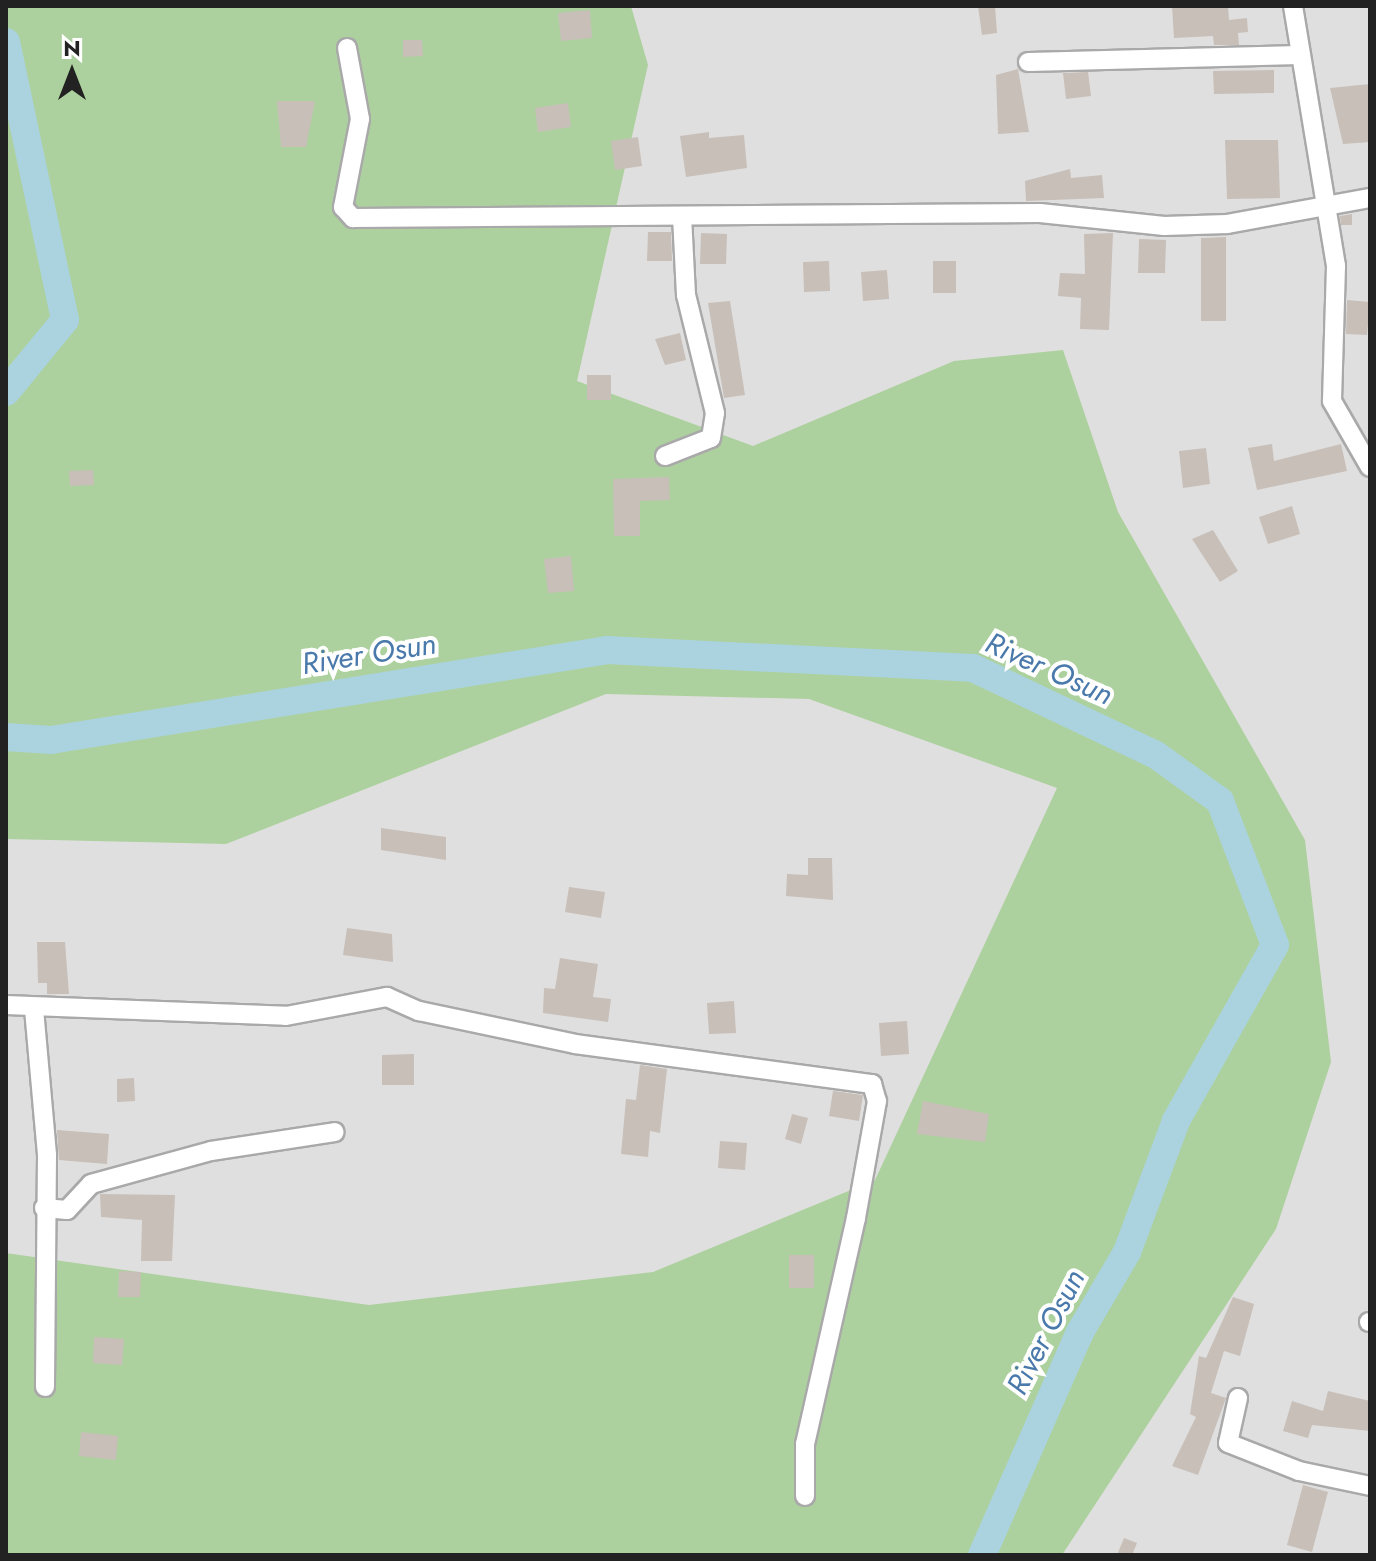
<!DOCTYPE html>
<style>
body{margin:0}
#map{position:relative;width:1376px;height:1561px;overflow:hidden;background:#f2efe9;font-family:Jost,sans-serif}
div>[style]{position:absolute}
.residential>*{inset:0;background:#e0dfdf}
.forest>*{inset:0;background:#add19e}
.river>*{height:28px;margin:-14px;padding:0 14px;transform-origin:14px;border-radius:14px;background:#aad3df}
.building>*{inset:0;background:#c7bfb8}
.roads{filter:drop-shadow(2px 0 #a9a9a9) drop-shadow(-2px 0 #a9a9a9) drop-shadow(0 2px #a9a9a9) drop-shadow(0 -2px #a9a9a9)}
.minor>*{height:18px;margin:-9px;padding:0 9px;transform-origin:9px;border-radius:9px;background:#fff}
span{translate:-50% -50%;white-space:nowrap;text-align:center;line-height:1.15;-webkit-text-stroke:8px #fff;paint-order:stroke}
.water-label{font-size:30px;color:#4a7aab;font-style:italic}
.frame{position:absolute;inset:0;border:8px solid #222;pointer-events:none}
.north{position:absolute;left:32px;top:32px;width:80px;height:80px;-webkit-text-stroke:6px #fff;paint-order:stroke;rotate:0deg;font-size:22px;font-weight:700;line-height:32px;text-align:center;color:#222}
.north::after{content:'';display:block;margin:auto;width:28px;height:36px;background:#222;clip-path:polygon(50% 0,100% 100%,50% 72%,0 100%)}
</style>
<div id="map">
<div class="residential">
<div style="clip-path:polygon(6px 6px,1370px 6px,1370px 1555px,6px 1555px)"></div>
</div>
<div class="forest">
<div style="clip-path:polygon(6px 6px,631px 6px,648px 65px,577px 381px,753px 446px,954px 361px,1063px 350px,1118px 512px,1305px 840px,1331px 1062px,1276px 1229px,1062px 1555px,6px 1555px,6px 1253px,369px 1305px,653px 1272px,875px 1180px,1057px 788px,809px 699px,606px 694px,226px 844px,6px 839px)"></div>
</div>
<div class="river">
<div style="left:6px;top:42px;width:284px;rotate:78deg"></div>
<div style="left:65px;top:320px;width:93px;rotate:129.3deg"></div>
<div style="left:6px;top:737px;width:45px;rotate:3.8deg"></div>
<div style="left:51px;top:740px;width:563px;rotate:-9.19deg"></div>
<div style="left:607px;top:650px;width:366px;rotate:2.8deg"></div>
<div style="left:973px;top:668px;width:203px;rotate:25.4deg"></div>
<div style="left:1156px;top:755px;width:79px;rotate:35.7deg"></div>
<div style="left:1220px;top:801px;width:154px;rotate:69.1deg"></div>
<div style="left:1275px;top:945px;width:202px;rotate:119.4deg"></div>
<div style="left:1176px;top:1121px;width:140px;rotate:110.5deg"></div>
<div style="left:1127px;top:1252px;width:93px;rotate:120.4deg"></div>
<div style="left:1080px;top:1332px;width:244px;rotate:113.7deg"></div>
</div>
<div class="building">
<div style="clip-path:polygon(978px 6px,995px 6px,997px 33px,982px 35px)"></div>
<div style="clip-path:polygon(1172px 6px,1228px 6px,1229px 20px,1247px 18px,1248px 32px,1238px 33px,1239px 45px,1214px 45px,1213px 36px,1174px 38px)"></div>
<div style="clip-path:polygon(590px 10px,592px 38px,561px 41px,558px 13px)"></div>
<div style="clip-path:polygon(403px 40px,422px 40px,423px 56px,403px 57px)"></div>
<div style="clip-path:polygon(1018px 69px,1029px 132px,998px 134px,996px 75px)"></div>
<div style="clip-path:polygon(1274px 70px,1274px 93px,1214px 94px,1213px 71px)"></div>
<div style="clip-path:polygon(1088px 72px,1091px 96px,1066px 99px,1063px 73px)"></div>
<div style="clip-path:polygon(1370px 84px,1370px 142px,1343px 144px,1330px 88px)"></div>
<div style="clip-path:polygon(277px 101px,315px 101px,306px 147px,281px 147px)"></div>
<div style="clip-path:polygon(568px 103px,571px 127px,538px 132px,535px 108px)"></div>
<div style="clip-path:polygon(709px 132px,709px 138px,744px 135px,747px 168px,686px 177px,680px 136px)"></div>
<div style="clip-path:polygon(638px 137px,642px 166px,615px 170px,611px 141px)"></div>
<div style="clip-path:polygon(1225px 140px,1278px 140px,1280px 198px,1227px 199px)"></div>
<div style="clip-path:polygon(1070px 169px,1071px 178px,1102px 175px,1104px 198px,1026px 201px,1025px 181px)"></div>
<div style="clip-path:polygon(1352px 214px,1352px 225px,1341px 225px,1340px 216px)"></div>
<div style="clip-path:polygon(648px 232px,671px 232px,672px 261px,647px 261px)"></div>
<div style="clip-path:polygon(701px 233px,727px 234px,726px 264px,700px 264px)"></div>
<div style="clip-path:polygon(1113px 233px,1109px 330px,1080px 329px,1081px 298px,1058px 296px,1060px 273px,1085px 274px,1084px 234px)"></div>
<div style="clip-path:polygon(1226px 237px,1226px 321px,1201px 321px,1201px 238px)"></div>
<div style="clip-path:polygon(1139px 239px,1166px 240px,1165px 273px,1138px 273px)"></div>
<div style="clip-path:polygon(829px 261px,830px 291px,804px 292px,803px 262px)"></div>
<div style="clip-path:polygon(933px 261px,956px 261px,956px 293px,933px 293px)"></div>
<div style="clip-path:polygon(887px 270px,889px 299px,863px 301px,861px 272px)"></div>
<div style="clip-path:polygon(1347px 300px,1370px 302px,1367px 335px,1346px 334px)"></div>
<div style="clip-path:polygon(730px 301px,745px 395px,724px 398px,708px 303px)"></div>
<div style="clip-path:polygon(680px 333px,686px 360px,665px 365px,655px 339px)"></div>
<div style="clip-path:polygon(587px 375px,611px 375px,611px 400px,587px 400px)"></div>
<div style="clip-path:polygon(1272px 444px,1274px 461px,1341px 444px,1347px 471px,1257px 490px,1248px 448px)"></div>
<div style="clip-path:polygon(1206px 448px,1210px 484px,1183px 488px,1179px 451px)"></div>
<div style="clip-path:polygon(93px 470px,94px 485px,70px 486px,69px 471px)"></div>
<div style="clip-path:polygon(669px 477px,670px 500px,640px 501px,640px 536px,614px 536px,613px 479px)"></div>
<div style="clip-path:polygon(1292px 506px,1300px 534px,1268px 544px,1259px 517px)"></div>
<div style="clip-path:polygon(1213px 530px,1238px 571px,1220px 582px,1192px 539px)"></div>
<div style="clip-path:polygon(571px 556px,574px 591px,548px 593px,544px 559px)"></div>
<div style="clip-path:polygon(381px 828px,446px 837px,446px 860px,381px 850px)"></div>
<div style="clip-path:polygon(808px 858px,832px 858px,833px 900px,786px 896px,787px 874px,808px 875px)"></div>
<div style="clip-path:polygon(569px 887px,605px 892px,601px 918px,565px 912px)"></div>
<div style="clip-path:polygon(347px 928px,392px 934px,393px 962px,343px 955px)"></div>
<div style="clip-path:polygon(37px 942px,65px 942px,69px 994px,47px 994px,47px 983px,38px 983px)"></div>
<div style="clip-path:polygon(560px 958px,598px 964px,593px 997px,611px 999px,608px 1022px,543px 1013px,544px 988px,555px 989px)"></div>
<div style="clip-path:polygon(734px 1001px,736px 1033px,709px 1034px,707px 1003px)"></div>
<div style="clip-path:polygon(907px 1021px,909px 1054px,881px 1056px,879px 1023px)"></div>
<div style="clip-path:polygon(414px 1054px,414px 1085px,382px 1085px,382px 1055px)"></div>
<div style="clip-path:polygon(640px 1065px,667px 1069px,660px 1133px,650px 1131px,648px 1157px,621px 1154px,626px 1099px,636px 1100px)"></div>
<div style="clip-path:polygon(134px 1078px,135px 1101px,117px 1102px,117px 1079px)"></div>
<div style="clip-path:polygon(833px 1091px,863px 1095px,859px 1121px,829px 1116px)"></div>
<div style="clip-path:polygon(923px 1101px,989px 1114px,985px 1142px,917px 1134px)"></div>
<div style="clip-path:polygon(792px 1114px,808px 1118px,801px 1144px,785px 1139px)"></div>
<div style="clip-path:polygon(57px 1130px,109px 1134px,107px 1164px,59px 1160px)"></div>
<div style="clip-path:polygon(720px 1141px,747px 1143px,745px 1170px,718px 1168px)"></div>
<div style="clip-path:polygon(100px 1194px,175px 1195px,172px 1261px,141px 1261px,142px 1220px,101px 1217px)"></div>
<div style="clip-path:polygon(789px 1255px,814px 1255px,814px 1288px,789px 1288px)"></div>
<div style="clip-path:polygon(119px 1271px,141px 1272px,140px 1297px,118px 1297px)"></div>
<div style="clip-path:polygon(1233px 1297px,1254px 1304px,1240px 1356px,1224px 1351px,1211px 1393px,1226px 1398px,1198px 1475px,1172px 1466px,1196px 1417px,1190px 1414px,1199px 1356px,1206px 1358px)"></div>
<div style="clip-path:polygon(94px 1337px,124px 1339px,122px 1365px,93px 1363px)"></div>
<div style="clip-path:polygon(1328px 1391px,1370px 1401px,1370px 1431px,1312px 1425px,1308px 1438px,1283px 1431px,1292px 1401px,1323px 1411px)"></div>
<div style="clip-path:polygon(81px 1432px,118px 1436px,116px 1460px,79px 1456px)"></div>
<div style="clip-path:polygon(1303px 1485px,1328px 1492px,1312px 1552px,1287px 1545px)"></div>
<div style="clip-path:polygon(1124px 1538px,1137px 1543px,1132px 1555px,1117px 1555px)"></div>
</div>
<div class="roads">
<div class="minor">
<div style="left:1293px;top:6px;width:264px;rotate:80.6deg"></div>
<div style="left:1336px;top:266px;width:135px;rotate:91.7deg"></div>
<div style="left:1332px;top:401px;width:76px;rotate:60.1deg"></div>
<div style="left:347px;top:48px;width:72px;rotate:79.6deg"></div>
<div style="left:360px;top:119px;width:90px;rotate:100.9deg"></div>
<div style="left:343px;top:207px;width:15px;rotate:48deg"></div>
<div style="left:353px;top:218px;width:687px;rotate:-0.42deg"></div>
<div style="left:1040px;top:213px;width:125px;rotate:6deg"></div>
<div style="left:1164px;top:226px;width:63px;rotate:-1.8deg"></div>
<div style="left:1227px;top:224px;width:145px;rotate:-10.3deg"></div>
<div style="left:1028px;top:62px;width:272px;rotate:-1.5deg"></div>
<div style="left:665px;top:456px;width:49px;rotate:-21.4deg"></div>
<div style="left:711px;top:438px;width:25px;rotate:-81deg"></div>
<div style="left:715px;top:413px;width:122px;rotate:-103.8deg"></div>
<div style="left:686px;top:295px;width:79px;rotate:-92.9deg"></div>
<div style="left:6px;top:1005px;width:280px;rotate:2.2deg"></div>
<div style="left:286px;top:1016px;width:103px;rotate:-10.7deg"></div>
<div style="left:387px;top:997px;width:35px;rotate:24deg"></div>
<div style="left:419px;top:1011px;width:159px;rotate:11.9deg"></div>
<div style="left:575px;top:1044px;width:300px;rotate:7.7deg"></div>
<div style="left:872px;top:1084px;width:18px;rotate:74deg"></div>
<div style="left:877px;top:1101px;width:119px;rotate:100.2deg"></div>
<div style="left:856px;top:1218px;width:232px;rotate:102.7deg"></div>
<div style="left:805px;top:1444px;width:52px;rotate:90deg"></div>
<div style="left:34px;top:1009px;width:147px;rotate:84.9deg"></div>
<div style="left:47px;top:1155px;width:232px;rotate:90.5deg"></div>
<div style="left:44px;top:1208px;width:23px;rotate:5deg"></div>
<div style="left:67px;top:1210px;width:35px;rotate:-47deg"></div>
<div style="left:91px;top:1184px;width:124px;rotate:-15.4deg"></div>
<div style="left:211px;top:1151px;width:125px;rotate:-8.7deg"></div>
<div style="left:1369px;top:1322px;width:1px"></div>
<div style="left:1238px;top:1398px;width:46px;rotate:102.5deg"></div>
<div style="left:1228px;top:1443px;width:76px;rotate:21.5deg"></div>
<div style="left:1299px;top:1471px;width:73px;rotate:11.9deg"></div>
</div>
</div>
<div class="water-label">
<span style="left:369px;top:654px;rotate:-9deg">River Osun</span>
<span style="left:1049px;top:669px;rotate:24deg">River Osun</span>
<span style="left:1046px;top:1332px;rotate:-63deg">River Osun</span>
</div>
<div class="frame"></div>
<div class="north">N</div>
</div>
